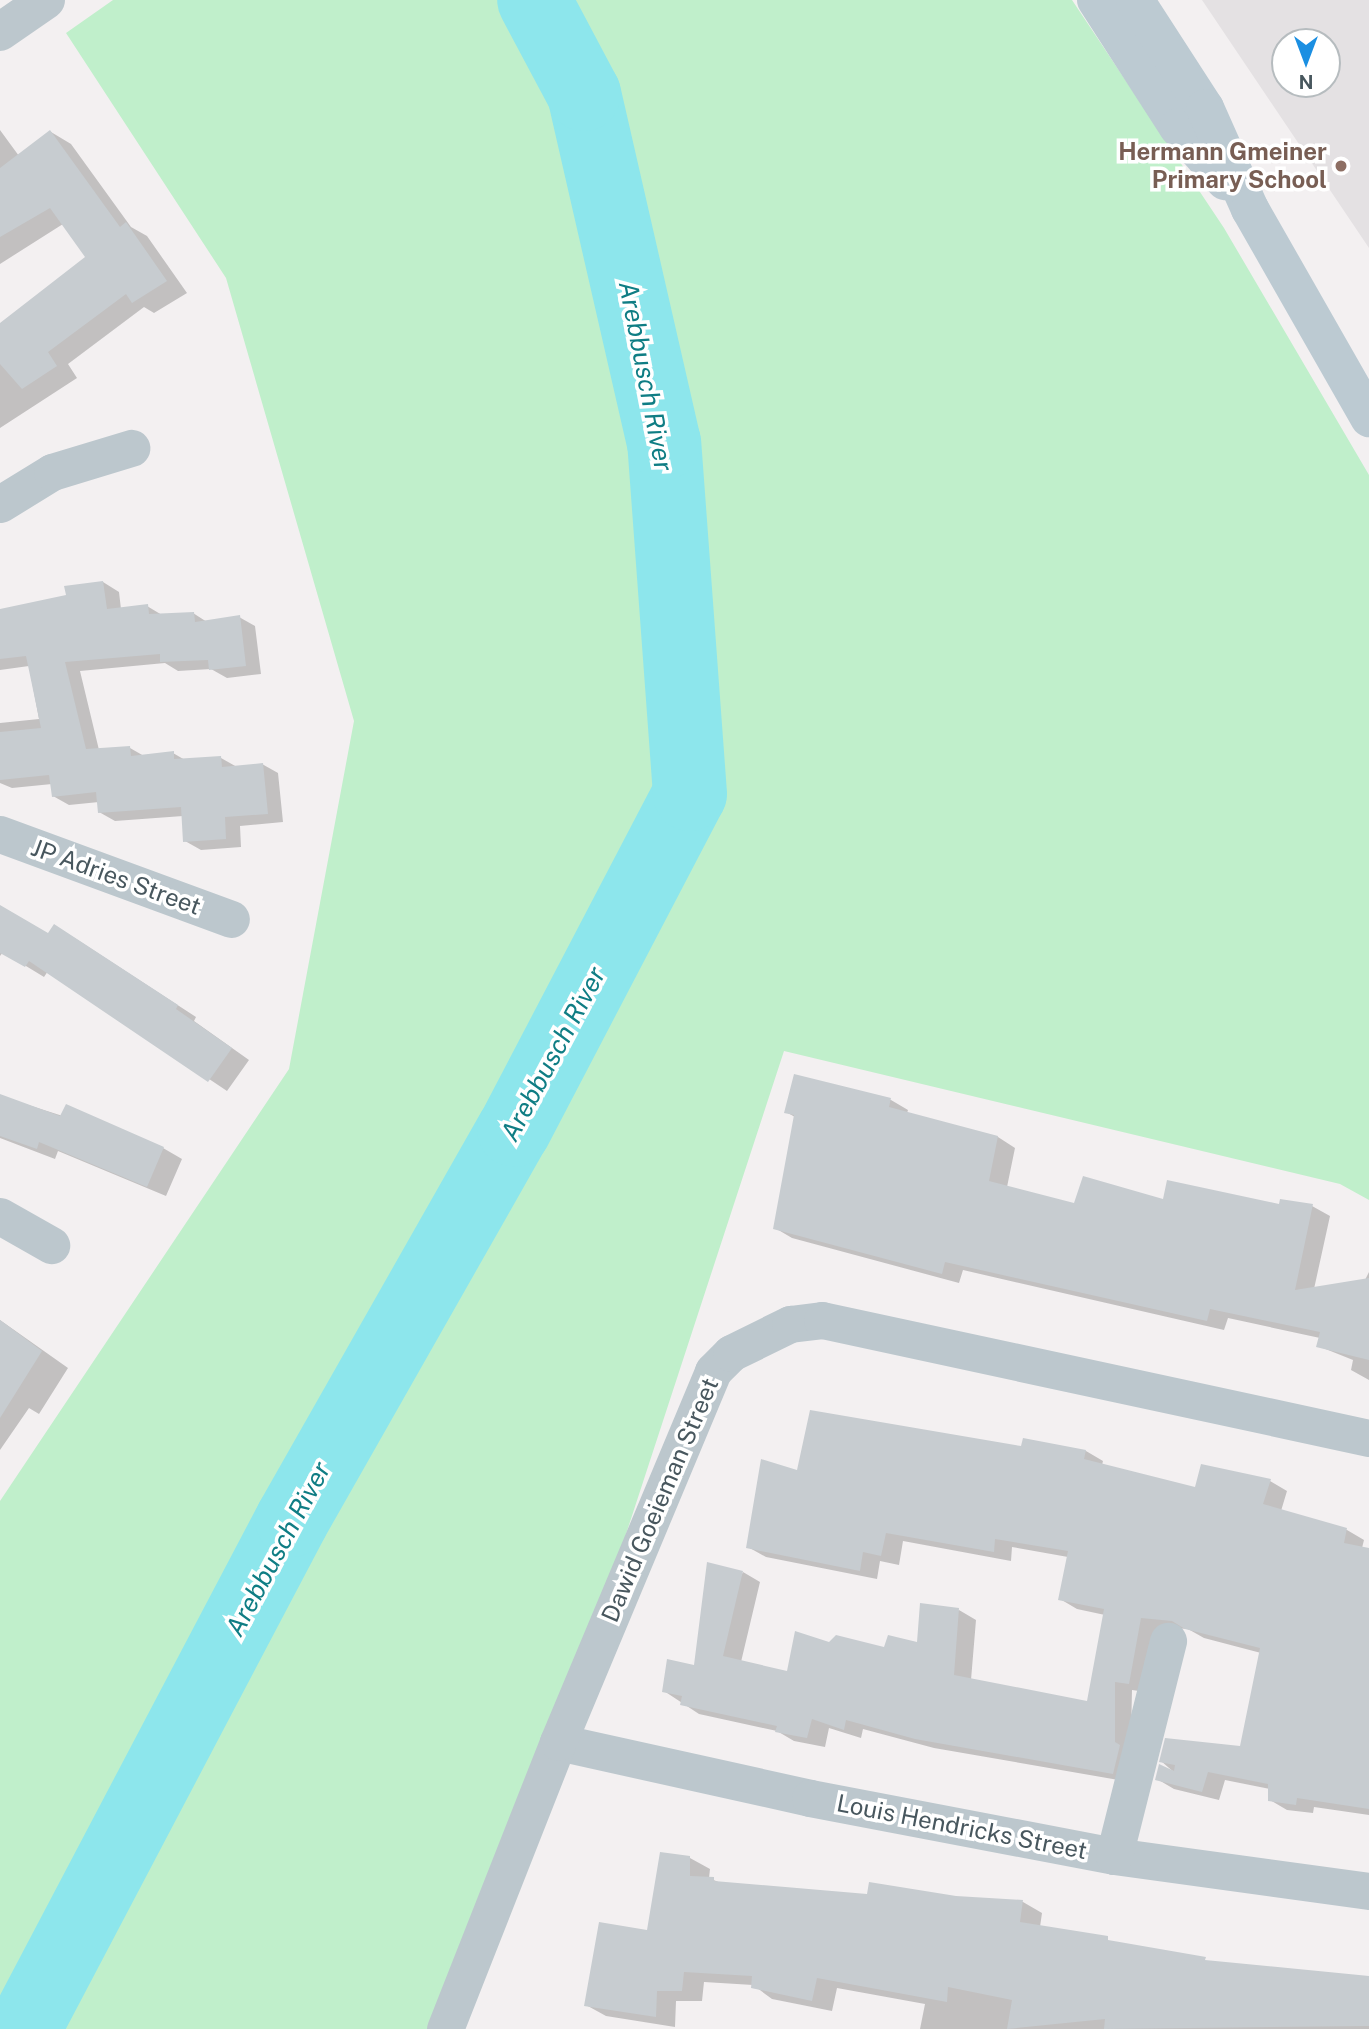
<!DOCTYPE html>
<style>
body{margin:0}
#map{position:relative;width:1369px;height:2029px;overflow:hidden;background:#f3f0f1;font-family:"Public Sans",sans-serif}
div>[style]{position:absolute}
.education>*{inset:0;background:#e4e1e3}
.green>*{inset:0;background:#c0efcb}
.shadow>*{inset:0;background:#0003}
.river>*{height:74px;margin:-37px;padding:0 37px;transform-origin:37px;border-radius:37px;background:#8de6ec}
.building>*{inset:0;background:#c7ccd0}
.minor>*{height:37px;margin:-18.5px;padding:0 18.5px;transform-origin:18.5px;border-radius:18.5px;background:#bcc7cd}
.tertiary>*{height:38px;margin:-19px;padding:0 19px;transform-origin:19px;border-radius:19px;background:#bcc7cd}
.secondary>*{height:38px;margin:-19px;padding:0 19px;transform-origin:19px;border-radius:19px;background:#bccad2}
.dots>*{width:19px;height:19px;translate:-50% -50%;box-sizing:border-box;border:4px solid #fff;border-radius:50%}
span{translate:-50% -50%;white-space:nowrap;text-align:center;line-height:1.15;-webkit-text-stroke:7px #fff;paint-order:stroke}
.education-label{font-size:24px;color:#785e54;font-weight:700}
.right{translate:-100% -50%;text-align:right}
.street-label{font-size:24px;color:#48575e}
.water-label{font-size:26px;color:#0f7d84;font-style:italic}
.north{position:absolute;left:1271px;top:28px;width:70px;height:70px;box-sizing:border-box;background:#fff;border:2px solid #b6bcbf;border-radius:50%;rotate:180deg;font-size:19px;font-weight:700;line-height:28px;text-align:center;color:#48575e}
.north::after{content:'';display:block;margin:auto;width:24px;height:32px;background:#1b8fe2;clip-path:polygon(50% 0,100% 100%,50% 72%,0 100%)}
</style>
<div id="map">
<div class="education">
<div style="clip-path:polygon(evenodd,1202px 0,1369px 0,1369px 248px,1202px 0,1285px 42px,1327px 42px,1327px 84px,1285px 84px,1285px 42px)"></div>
</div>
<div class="green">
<div style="clip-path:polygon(113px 0,1072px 0,1224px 228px,1369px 475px,1369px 1200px,1340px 1184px,784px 1051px,558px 1742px,445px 2029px,0 2029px,0 1501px,289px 1069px,354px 721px,226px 278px,66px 33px)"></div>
</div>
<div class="shadow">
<div style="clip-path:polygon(0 130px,19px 156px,51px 132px,71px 144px,131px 227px,147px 236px,187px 293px,154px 313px,144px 307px,68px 364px,77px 378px,0 428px,0 324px,87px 258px,63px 224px,0 264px)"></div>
<div style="clip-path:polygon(103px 582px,119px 592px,121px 609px,147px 606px,162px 615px,193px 613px,207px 622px,239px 617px,255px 626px,261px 674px,227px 678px,211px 669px,178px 671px,165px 663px,80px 671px,99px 750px,130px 748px,144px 756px,173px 753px,185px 760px,221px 758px,237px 767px,262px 764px,278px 773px,283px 822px,240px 826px,241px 847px,201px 850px,185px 841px,183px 816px,115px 821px,99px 812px,99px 802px,69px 805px,53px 796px,52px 784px,12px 788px,0 783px,0 723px,39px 719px,29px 666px,0 670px,0 610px,68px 597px)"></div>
<div style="clip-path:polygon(0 917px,49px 935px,73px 937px,196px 1017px,194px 1021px,249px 1060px,227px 1091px,48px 971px,44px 977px,3px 952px,0 956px)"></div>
<div style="clip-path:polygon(795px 1076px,891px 1100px,908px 1110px,907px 1113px,998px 1137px,1015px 1148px,1007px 1187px,1075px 1205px,1165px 1201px,1312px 1206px,1330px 1216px,1314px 1289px,1365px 1280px,1369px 1272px,1369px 1380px,1351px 1370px,1353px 1360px,1318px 1346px,1320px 1338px,1228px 1318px,1224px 1330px,963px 1270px,959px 1283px,792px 1238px,775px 1228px,795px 1117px,786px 1112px)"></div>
<div style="clip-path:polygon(0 1096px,163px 1148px,182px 1159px,166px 1196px,58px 1151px,55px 1159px,0 1138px)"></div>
<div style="clip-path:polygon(0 1320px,68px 1368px,39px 1414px,29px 1408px,0 1450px)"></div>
<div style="clip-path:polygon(1022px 1448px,1086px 1451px,1103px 1461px,1102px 1465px,1197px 1489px,1270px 1481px,1287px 1491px,1281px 1511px,1347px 1530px,1364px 1540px,1362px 1548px,1369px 1550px,1369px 1815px,1314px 1807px,1313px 1813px,1287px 1810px,1270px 1800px,1270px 1789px,1225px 1780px,1219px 1800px,1174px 1789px,1157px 1779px,1176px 1774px,1161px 1761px,1242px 1747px,1261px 1653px,1204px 1638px,1188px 1629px,1158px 1627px,1146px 1692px,1132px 1690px,1130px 1782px,934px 1748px,863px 1729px,861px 1738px,829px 1728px,825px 1747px,794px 1741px,777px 1731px,699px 1714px,664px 1691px,695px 1667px,743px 1572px,760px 1582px,741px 1662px,788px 1674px,829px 1644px,885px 1649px,919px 1644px,959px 1610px,976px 1620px,971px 1680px,1088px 1703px,1105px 1615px,1077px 1609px,1060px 1599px,1068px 1557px,1012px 1547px,1011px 1561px,903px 1541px,899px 1565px,880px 1561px,877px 1579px,766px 1557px,748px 1547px,798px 1472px)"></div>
<div style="clip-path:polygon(690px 1858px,710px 1869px,709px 1878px,723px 1884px,868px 1896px,1023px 1902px,1042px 1913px,1040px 1927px,1212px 1963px,1369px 1978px,1369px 2029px,920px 2029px,925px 2004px,837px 1988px,832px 2011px,772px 1999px,753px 1985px,704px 1982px,702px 2001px,676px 2001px,675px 2027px,606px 2016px,586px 2005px,648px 1932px)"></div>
</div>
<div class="river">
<div style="left:24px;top:2029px;width:575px;rotate:-62.23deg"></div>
<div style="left:292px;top:1520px;width:449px;rotate:-60.4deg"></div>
<div style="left:514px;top:1130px;width:379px;rotate:-62.4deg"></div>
<div style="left:690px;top:794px;width:352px;rotate:-94.2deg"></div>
<div style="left:664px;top:443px;width:358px;rotate:-102.9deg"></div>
<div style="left:584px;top:94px;width:106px;rotate:-118deg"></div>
</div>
<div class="building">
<div style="clip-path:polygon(50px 130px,120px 227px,126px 222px,167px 281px,132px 303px,126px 294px,48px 352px,57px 366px,22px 389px,0 364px,0 323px,85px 257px,50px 208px,0 237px,0 168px)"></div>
<div style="clip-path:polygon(103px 581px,107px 609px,148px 604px,149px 614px,194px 612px,195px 622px,240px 615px,246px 666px,209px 670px,208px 660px,160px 662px,160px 654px,65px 662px,86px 749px,130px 746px,131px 756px,174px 751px,174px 759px,221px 756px,222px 767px,263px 763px,268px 814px,225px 817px,226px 839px,183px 842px,181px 807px,98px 813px,96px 792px,52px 797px,49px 775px,0 780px,0 732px,41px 728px,26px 656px,0 659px,0 609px,66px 595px,64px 586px)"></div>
<div style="clip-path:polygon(0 905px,48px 933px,54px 924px,178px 1005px,176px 1009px,232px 1048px,208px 1082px,29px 961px,25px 967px,0 953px)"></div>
<div style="clip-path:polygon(794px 1074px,891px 1098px,889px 1107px,998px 1136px,989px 1181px,1074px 1203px,1083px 1176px,1163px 1199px,1167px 1180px,1279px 1204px,1280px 1199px,1313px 1204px,1295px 1290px,1369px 1278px,1369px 1360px,1316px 1347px,1320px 1332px,1210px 1309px,1207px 1321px,945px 1262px,942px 1274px,773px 1229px,794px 1115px,784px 1113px)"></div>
<div style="clip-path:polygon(0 1094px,60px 1116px,66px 1104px,164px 1147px,147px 1187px,39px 1142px,37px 1149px,0 1136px)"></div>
<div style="clip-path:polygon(0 1320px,42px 1351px,0 1418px)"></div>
<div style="clip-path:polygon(810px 1410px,1021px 1446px,1023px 1438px,1086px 1450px,1084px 1459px,1195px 1487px,1201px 1464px,1271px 1479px,1263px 1504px,1347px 1528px,1344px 1543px,1369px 1548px,1369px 1809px,1297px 1798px,1296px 1805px,1268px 1801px,1268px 1784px,1208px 1772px,1202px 1792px,1155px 1780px,1159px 1764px,1174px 1771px,1175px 1765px,1159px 1762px,1165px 1738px,1240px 1746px,1260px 1648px,1185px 1629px,1172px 1621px,1141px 1618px,1129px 1684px,1115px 1682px,1115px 1742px,1120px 1745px,1113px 1774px,915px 1739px,846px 1720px,844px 1730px,812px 1719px,807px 1738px,775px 1732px,777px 1726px,680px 1705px,682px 1696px,662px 1692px,667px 1659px,694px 1665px,707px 1562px,743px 1571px,723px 1656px,787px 1671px,795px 1631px,829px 1642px,836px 1635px,884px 1647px,888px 1635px,917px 1642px,920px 1603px,959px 1608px,954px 1675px,1087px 1701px,1104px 1609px,1058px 1600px,1068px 1551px,995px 1539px,994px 1552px,886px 1533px,881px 1556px,863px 1552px,860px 1571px,746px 1548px,761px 1459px,797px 1470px)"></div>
<div style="clip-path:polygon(660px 1852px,690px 1856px,690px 1876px,714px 1877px,714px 1881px,867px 1894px,869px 1882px,956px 1896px,1023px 1900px,1020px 1922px,1108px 1936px,1108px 1940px,1206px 1957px,1205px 1960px,1369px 1976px,1369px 2026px,1104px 2029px,1105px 2019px,1007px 2029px,1012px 2000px,948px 1987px,947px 2002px,817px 1978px,812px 2001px,751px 1988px,752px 1976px,684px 1972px,682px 1991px,657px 1991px,656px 2017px,584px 2006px,599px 1922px,647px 1930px)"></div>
</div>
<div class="minor">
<div style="left:0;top:504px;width:61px;rotate:-31.6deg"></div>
<div style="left:52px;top:472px;width:83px;rotate:-16.9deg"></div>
<div style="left:0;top:834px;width:246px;rotate:20.2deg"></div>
<div style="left:0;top:1216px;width:59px;rotate:29.6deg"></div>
<div style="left:558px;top:1742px;width:258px;rotate:12.5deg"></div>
<div style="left:810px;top:1798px;width:309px;rotate:10.8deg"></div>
<div style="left:1114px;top:1856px;width:257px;rotate:7.8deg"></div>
<div style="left:1114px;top:1856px;width:222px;rotate:-75.9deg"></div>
<div style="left:445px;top:2029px;width:308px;rotate:-68.5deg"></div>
<div style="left:558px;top:1742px;width:402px;rotate:-67.3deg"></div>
<div style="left:713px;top:1371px;width:25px;rotate:-45deg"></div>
<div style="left:731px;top:1353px;width:66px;rotate:-26.2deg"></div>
<div style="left:790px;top:1324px;width:32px;rotate:-7deg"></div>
<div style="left:822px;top:1320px;width:560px;rotate:12.17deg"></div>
</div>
<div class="tertiary">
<div style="left:0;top:32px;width:56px;rotate:-34.8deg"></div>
</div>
<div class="secondary">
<div style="left:1096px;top:0;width:151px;rotate:57.2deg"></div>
<div style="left:1178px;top:127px;width:72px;rotate:49deg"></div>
<div style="left:1135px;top:0;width:129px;rotate:57.1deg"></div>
<div style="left:1205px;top:108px;width:111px;rotate:66deg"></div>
<div style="left:1250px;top:209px;width:241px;rotate:60.3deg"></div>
</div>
<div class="dots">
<div style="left:1341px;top:166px;background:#8d6e63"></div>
</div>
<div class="education-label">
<span class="right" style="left:1327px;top:166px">Hermann Gmeiner<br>Primary School</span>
</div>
<div class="street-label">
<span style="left:116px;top:877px;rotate:20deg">JP Adries Street</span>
<span style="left:660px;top:1500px;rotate:-67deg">Dawid Goeieman Street</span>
<span style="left:962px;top:1827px;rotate:11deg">Louis Hendricks Street</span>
</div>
<div class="water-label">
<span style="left:646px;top:376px;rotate:79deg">Arebbusch River</span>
<span style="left:553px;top:1054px;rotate:-62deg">Arebbusch River</span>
<span style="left:278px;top:1549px;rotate:-62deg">Arebbusch River</span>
</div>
<div class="north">N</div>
</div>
